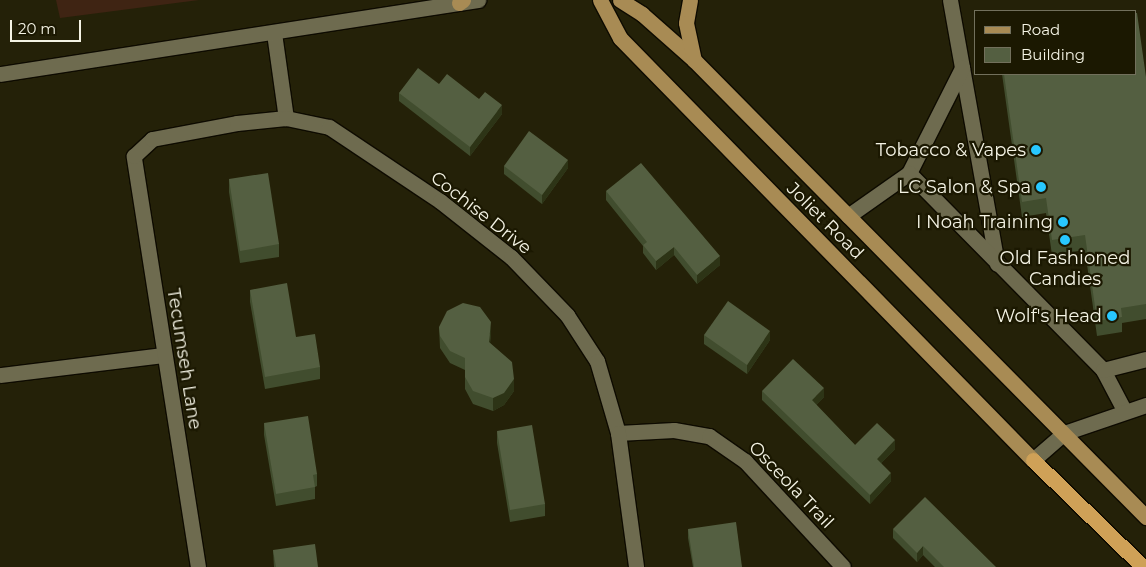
<!DOCTYPE html>
<style>
body{margin:0}
#map{position:relative;width:1146px;height:567px;overflow:hidden;background:#242108;font-family:Montserrat,sans-serif}
div>[style]{position:absolute}
.green>*{inset:0;background:#3f2413}
.roads{filter:drop-shadow(1px 0 #0e0b00) drop-shadow(-1px 0 #0e0b00) drop-shadow(0 1px #0e0b00) drop-shadow(0 -1px #0e0b00)}
.minor>*{height:15px;margin:-7.5px;padding:0 7.5px;transform-origin:7.5px;border-radius:7.5px;background:#6e6b4f}
.major>*{height:15px;margin:-7.5px;padding:0 7.5px;transform-origin:7.5px;border-radius:7.5px;background:#a88b54}
.highway>*{height:15px;margin:-7.5px;padding:0 7.5px;transform-origin:7.5px;border-radius:7.5px;background:#cfa157}
.wall>*{inset:0;background:#414d2e}
.shaded-wall>*{inset:0;background:#2d3416}
.building>*{inset:0;background:#545f41}
.dots>*{width:14px;height:14px;translate:-50% -50%;box-sizing:border-box;border:2px solid #1b1801;border-radius:50%}
span{translate:-50% -50%;white-space:nowrap;text-align:center;line-height:1.15;-webkit-text-stroke:4.5px #1b1801;paint-order:stroke}
.poi-label{font-size:18px;color:#f4f3e4}
.right{translate:-100% -50%;text-align:right}
.street-label{font-size:18px;color:#f4f3e4}
.legend{position:absolute;left:974px;top:10px;width:162px;height:65px;box-sizing:border-box;background:#1b1801;border:1px solid #72705c;margin:0;padding:6px 9px;list-style:none;font-size:15px;color:#f4f3e4}
.legend li{display:flex;align-items:center;gap:10px;height:25px}
.legend b{width:25px;border:1px solid #72705c}
.scale{position:absolute;left:10px;top:20px;width:71px;height:22px;box-sizing:border-box;border:2px solid #f4f3e4;border-top:0;padding-left:6px;font-size:15px;line-height:18px;white-space:nowrap;color:#f4f3e4;-webkit-text-stroke:4px #1b1801;paint-order:stroke}
</style>
<div id="map">
<div class="green">
<div style="clip-path:polygon(56px 0,199px 0,60px 18px)"></div>
</div>
<div class="roads">
<div class="minor">
<div style="left:950px;top:0;width:268px;rotate:79.9deg"></div>
<div style="left:274px;top:33px;width:86px;rotate:82deg"></div>
<div style="left:0;top:74px;width:484px;rotate:-8.8deg"></div>
<div style="left:909px;top:173px;width:118px;rotate:-63.2deg"></div>
<div style="left:848px;top:216px;width:75px;rotate:-35.2deg"></div>
<div style="left:909px;top:173px;width:276px;rotate:45.4deg"></div>
<div style="left:1103px;top:370px;width:45px;rotate:62.3deg"></div>
<div style="left:1103px;top:370px;width:44px;rotate:-14.3deg"></div>
<div style="left:0;top:375px;width:165px;rotate:-7deg"></div>
<div style="left:618px;top:433px;width:56px;rotate:-3.1deg"></div>
<div style="left:674px;top:430px;width:36px;rotate:10deg"></div>
<div style="left:709px;top:436px;width:44px;rotate:34.8deg"></div>
<div style="left:745px;top:461px;width:144px;rotate:47.2deg"></div>
<div style="left:1033px;top:460px;width:41px;rotate:-41.1deg"></div>
<div style="left:1064px;top:433px;width:87px;rotate:-18.9deg"></div>
<div style="left:198px;top:567px;width:416px;rotate:-98.9deg"></div>
<div style="left:134px;top:156px;width:25px;rotate:-43deg"></div>
<div style="left:152px;top:139px;width:86px;rotate:-10.7deg"></div>
<div style="left:237px;top:123px;width:49px;rotate:-5.8deg"></div>
<div style="left:286px;top:118px;width:44px;rotate:11.8deg"></div>
<div style="left:329px;top:127px;width:133px;rotate:33.7deg"></div>
<div style="left:440px;top:201px;width:90px;rotate:38.3deg"></div>
<div style="left:511px;top:257px;width:81px;rotate:46deg"></div>
<div style="left:567px;top:315px;width:55px;rotate:56.9deg"></div>
<div style="left:597px;top:361px;width:75px;rotate:73.7deg"></div>
<div style="left:618px;top:433px;width:135px;rotate:82.3deg"></div>
</div>
<div class="major">
<div style="left:600px;top:0;width:43px;rotate:62.2deg"></div>
<div style="left:620px;top:38px;width:590px;rotate:45.62deg"></div>
<div style="left:620px;top:0;width:26px;rotate:32deg"></div>
<div style="left:642px;top:14px;width:69px;rotate:41.5deg"></div>
<div style="left:694px;top:60px;width:643px;rotate:45.32deg"></div>
<div style="left:690px;top:0;width:23px;rotate:100deg"></div>
<div style="left:686px;top:23px;width:38px;rotate:78deg"></div>
<div style="left:459px;top:3px;width:5px;rotate:-37deg"></div>
</div>
<div class="highway">
<div style="left:1033px;top:460px;width:153px;rotate:44.2deg"></div>
</div>
</div>
<div class="wall">
<div style="clip-path:polygon(1002px 74px,1135px 74px,1146px 77px,1146px 319px,1122px 323px,1122px 332px,1097px 336px,1085px 250px,1052px 255px,1046px 213px,1022px 217px)"></div>
<div style="clip-path:polygon(439px 84px,479px 99px,502px 114px,470px 156px,399px 101px,399px 93px)"></div>
<div style="clip-path:polygon(504px 166px,568px 168px,542px 204px,504px 174px)"></div>
<div style="clip-path:polygon(229px 179px,279px 244px,279px 257px,240px 263px,229px 192px)"></div>
<div style="clip-path:polygon(606px 191px,720px 265px,697px 284px,674px 255px,656px 270px,643px 253px,643px 246px,606px 200px)"></div>
<div style="clip-path:polygon(250px 290px,296px 337px,320px 367px,320px 379px,265px 389px,250px 302px)"></div>
<div style="clip-path:polygon(439px 327px,491px 334px,490px 343px,514px 391px,504px 405px,493px 411px,473px 404px,465px 389px,465px 370px,450px 363px,440px 348px)"></div>
<div style="clip-path:polygon(704px 335px,770px 340px,747px 374px,704px 344px)"></div>
<div style="clip-path:polygon(762px 391px,824px 397px,816px 405px,855px 445px,895px 449px,881px 463px,891px 481px,870px 504px,762px 400px)"></div>
<div style="clip-path:polygon(264px 423px,317px 474px,317px 486px,315px 487px,315px 499px,276px 506px,264px 435px)"></div>
<div style="clip-path:polygon(497px 431px,545px 504px,545px 516px,510px 522px,497px 443px)"></div>
<div style="clip-path:polygon(688px 529px,742px 567px,693px 567px,688px 538px)"></div>
<div style="clip-path:polygon(893px 529px,996px 567px,935px 567px,923px 555px,917px 562px,893px 538px)"></div>
<div style="clip-path:polygon(273px 550px,318px 567px,274px 567px)"></div>
</div>
<div class="shaded-wall">
<div style="clip-path:polygon(502px 105px,502px 114px,470px 156px,470px 147px)"></div>
<div style="clip-path:polygon(568px 160px,568px 168px,542px 204px,542px 195px)"></div>
<div style="clip-path:polygon(674px 247px,674px 255px,656px 270px,656px 261px)"></div>
<div style="clip-path:polygon(720px 256px,720px 265px,697px 284px,697px 275px)"></div>
<div style="clip-path:polygon(491px 322px,491px 334px,489px 354px,489px 342px)"></div>
<div style="clip-path:polygon(770px 331px,770px 340px,747px 374px,747px 365px)"></div>
<div style="clip-path:polygon(514px 379px,514px 391px,504px 405px,493px 411px,493px 398px)"></div>
<div style="clip-path:polygon(824px 388px,824px 397px,812px 409px,812px 400px)"></div>
<div style="clip-path:polygon(895px 440px,895px 449px,877px 467px,877px 459px)"></div>
<div style="clip-path:polygon(891px 473px,891px 481px,870px 504px,870px 495px)"></div>
<div style="clip-path:polygon(923px 546px,923px 555px,917px 562px,917px 553px)"></div>
</div>
<div class="building">
<div style="clip-path:polygon(1135px 13px,1137px 13px,1146px 77px,1146px 304px,1121px 308px,1122px 317px,1097px 321px,1085px 235px,1052px 240px,1046px 198px,1022px 202px,1004px 74px,1135px 74px)"></div>
<div style="clip-path:polygon(418px 68px,439px 84px,447px 74px,479px 99px,485px 92px,502px 105px,470px 147px,399px 93px)"></div>
<div style="clip-path:polygon(529px 131px,568px 160px,542px 195px,504px 166px)"></div>
<div style="clip-path:polygon(641px 163px,720px 256px,697px 275px,674px 247px,656px 261px,643px 245px,647px 242px,606px 191px)"></div>
<div style="clip-path:polygon(268px 173px,279px 244px,240px 251px,229px 179px)"></div>
<div style="clip-path:polygon(287px 283px,296px 337px,315px 334px,320px 367px,265px 377px,250px 290px)"></div>
<div style="clip-path:polygon(728px 301px,770px 331px,747px 365px,704px 335px)"></div>
<div style="clip-path:polygon(463px 303px,480px 307px,491px 322px,489px 342px,512px 362px,514px 379px,504px 393px,493px 398px,473px 391px,465px 377px,465px 358px,450px 351px,440px 336px,439px 327px,447px 311px)"></div>
<div style="clip-path:polygon(793px 359px,824px 388px,812px 400px,855px 445px,877px 423px,895px 440px,877px 459px,891px 473px,870px 495px,762px 391px)"></div>
<div style="clip-path:polygon(308px 416px,317px 474px,313px 475px,315px 487px,276px 494px,264px 423px)"></div>
<div style="clip-path:polygon(532px 425px,545px 504px,510px 510px,497px 431px)"></div>
<div style="clip-path:polygon(925px 497px,996px 567px,944px 567px,923px 546px,917px 553px,893px 529px)"></div>
<div style="clip-path:polygon(736px 522px,742px 567px,694px 567px,688px 529px)"></div>
<div style="clip-path:polygon(315px 544px,318px 567px,276px 567px,273px 550px)"></div>
</div>
<div class="dots">
<div style="left:1036px;top:150px;background:#28c8ff"></div>
<div style="left:1041px;top:187px;background:#28c8ff"></div>
<div style="left:1063px;top:222px;background:#28c8ff"></div>
<div style="left:1065px;top:240px;background:#28c8ff"></div>
<div style="left:1112px;top:316px;background:#28c8ff"></div>
</div>
<div class="poi-label">
<span class="right" style="left:1026px;top:150px">Tobacco &amp; Vapes</span>
<span class="right" style="left:1031px;top:187px">LC Salon &amp; Spa</span>
<span class="right" style="left:1053px;top:222px">I Noah Training</span>
<span style="left:1065px;top:269px">Old Fashioned<br>Candies</span>
<span class="right" style="left:1102px;top:316px">Wolf's Head</span>
</div>
<div class="street-label">
<span style="left:481px;top:213px;rotate:38deg">Cochise Drive</span>
<span style="left:825px;top:221px;rotate:45deg">Joliet Road</span>
<span style="left:184px;top:359px;rotate:81deg">Tecumseh Lane</span>
<span style="left:791px;top:485px;rotate:46deg">Osceola Trail</span>
</div>
<ul class="legend">
<li><b style="height:6px;background:#a88b54"></b>Road</li>
<li><b style="height:14px;background:#545f41"></b>Building</li>
</ul>
<div class="scale">20 m</div>
</div>
